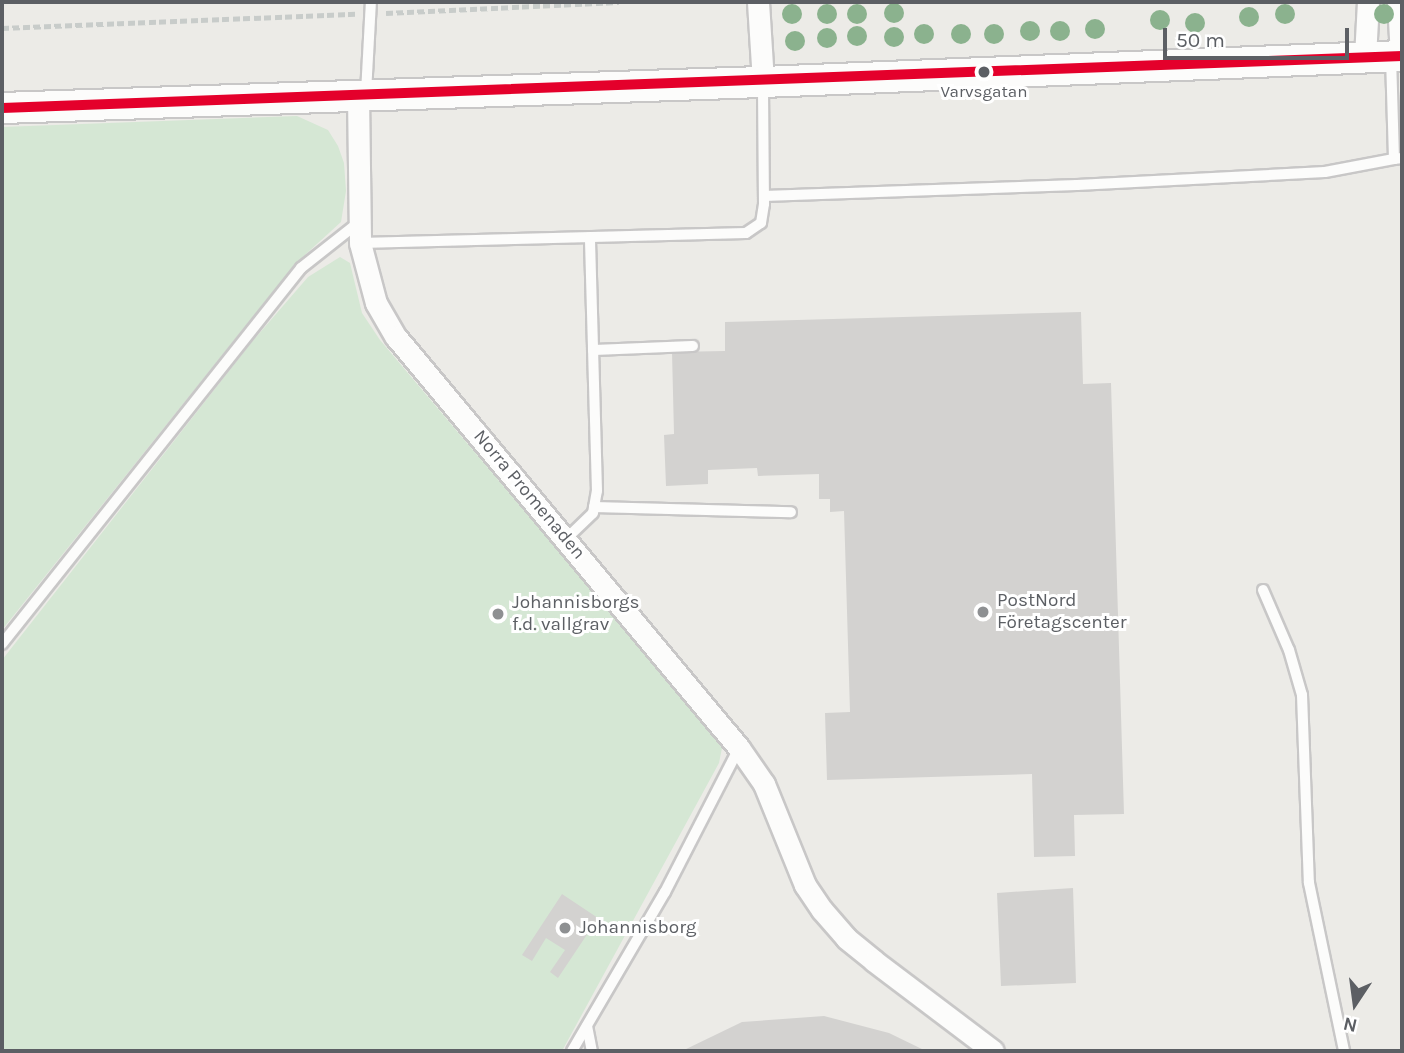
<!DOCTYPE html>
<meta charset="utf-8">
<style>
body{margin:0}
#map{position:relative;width:1404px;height:1053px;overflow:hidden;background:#ecebe7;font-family:Karla,sans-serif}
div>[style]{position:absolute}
.green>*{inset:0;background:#d5e7d4}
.building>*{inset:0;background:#d3d2d0}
.path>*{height:4.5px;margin-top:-2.25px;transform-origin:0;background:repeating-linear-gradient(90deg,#c8ccca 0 7px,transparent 0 10.5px)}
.roads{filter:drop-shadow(2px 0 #c8c7c7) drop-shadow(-2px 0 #c8c7c7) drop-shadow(0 2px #c8c7c7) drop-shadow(0 -2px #c8c7c7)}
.lane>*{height:10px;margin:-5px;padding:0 5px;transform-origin:5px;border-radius:5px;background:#fcfcfb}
.street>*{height:21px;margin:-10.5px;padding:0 10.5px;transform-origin:10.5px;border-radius:10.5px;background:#fcfcfb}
.secondary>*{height:30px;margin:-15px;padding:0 15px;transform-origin:15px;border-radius:15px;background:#fcfcfb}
.bus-1>*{height:10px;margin:-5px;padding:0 5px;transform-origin:5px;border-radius:5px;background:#e4002b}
.trees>*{width:20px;height:20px;margin:-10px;border-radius:50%;background:#8bb28e}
.dots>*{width:19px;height:19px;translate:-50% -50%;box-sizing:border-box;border:4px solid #fff;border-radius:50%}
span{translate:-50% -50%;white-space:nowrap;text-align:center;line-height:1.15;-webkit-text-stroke:6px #fff;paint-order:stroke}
.bus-label{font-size:17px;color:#5c5f64}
.street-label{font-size:19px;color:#5c5f64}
.poi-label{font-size:19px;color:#5c5f64}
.left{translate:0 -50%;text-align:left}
.frame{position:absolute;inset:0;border:4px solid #5c5f64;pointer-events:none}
.north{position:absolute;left:1320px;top:969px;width:70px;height:70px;-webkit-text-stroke:5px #fff;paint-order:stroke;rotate:193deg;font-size:19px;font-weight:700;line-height:28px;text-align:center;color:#5c5f64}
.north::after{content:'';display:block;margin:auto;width:24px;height:32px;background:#5c5f64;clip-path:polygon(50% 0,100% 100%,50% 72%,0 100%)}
.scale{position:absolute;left:1163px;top:28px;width:186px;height:32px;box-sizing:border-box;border:4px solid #5c5f64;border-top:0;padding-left:9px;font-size:21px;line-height:24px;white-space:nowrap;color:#5c5f64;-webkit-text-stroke:5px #fff;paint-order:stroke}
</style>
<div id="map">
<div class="green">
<div style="clip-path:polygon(297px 116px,328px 130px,338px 146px,344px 163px,346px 191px,341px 222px,295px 264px,2px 630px,2px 127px)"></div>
<div style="clip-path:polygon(340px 257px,350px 263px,362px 313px,380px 340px,716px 738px,722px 748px,719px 763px,562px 1051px,2px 1051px,2px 660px,251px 343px,308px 277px)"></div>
</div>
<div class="building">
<div style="clip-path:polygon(1081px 312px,1083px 384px,1111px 383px,1124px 814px,1074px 815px,1075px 856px,1034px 857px,1032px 774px,827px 780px,825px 713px,850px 712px,844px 511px,830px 512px,830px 499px,819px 499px,819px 474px,758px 476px,757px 468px,708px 470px,708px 484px,666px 486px,664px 435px,674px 434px,672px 352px,725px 351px,725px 322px)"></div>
<div style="clip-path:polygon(1073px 888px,1076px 983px,1001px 986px,997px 893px)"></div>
<div style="clip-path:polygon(562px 894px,598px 918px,558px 978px,550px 972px,565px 950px,546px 938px,532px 961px,522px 955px)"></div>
<div style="clip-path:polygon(824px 1016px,889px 1033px,926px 1051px,682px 1051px,742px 1022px)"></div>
</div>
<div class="path">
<div style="left:386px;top:13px;width:233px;rotate:-2.7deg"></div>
<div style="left:2px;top:28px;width:354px;rotate:-2.3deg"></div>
</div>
<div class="roads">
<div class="lane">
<div style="left:1391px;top:57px;width:102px;rotate:88.3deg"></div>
<div style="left:1394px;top:159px;width:8px;rotate:-7deg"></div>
<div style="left:366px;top:93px;width:91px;rotate:-86.9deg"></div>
<div style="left:764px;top:196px;width:313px;rotate:-2deg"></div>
<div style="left:1077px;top:185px;width:248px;rotate:-3deg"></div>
<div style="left:1325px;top:172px;width:70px;rotate:-10.7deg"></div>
<div style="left:360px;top:243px;width:386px;rotate:-1.5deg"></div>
<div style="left:746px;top:233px;width:18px;rotate:-34deg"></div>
<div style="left:761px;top:223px;width:19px;rotate:-81deg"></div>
<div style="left:764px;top:204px;width:120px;rotate:-90.5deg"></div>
<div style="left:593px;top:350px;width:100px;rotate:-2.3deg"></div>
<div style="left:594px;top:507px;width:197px;rotate:1.5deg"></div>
<div style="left:566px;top:539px;width:37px;rotate:-44deg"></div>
<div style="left:593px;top:513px;width:22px;rotate:-80deg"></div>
<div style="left:597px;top:491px;width:254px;rotate:-91.6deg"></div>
<div style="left:1263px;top:590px;width:65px;rotate:66.6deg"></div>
<div style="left:1289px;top:650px;width:47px;rotate:73.9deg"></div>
<div style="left:1302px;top:695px;width:188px;rotate:87.9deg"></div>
<div style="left:1309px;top:883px;width:172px;rotate:78.2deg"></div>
<div style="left:2px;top:644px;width:480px;rotate:-51.5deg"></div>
<div style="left:301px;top:268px;width:73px;rotate:-38.3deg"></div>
<div style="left:587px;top:1026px;width:25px;rotate:79deg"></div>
<div style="left:572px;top:1051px;width:184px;rotate:-59.7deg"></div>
<div style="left:665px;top:892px;width:162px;rotate:-62.8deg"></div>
</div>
<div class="street">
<div style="left:758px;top:2px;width:80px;rotate:86.4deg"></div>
<div style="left:1398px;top:2px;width:54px;rotate:86.8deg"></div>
<div style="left:1365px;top:57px;width:55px;rotate:-86.9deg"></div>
<div style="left:358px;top:96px;width:147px;rotate:89.2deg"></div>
<div style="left:360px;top:243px;width:62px;rotate:75.1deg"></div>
<div style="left:376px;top:303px;width:39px;rotate:60deg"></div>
<div style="left:396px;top:337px;width:535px;rotate:50.15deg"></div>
<div style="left:739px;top:748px;width:44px;rotate:55.2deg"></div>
<div style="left:764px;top:784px;width:109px;rotate:67.9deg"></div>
<div style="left:805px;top:885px;width:30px;rotate:56deg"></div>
<div style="left:822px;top:910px;width:37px;rotate:49deg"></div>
<div style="left:846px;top:938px;width:36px;rotate:39deg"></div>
<div style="left:874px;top:961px;width:149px;rotate:37.1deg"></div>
</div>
<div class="secondary">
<div style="left:2px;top:108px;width:761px;rotate:-1.96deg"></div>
<div style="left:763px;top:82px;width:640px;rotate:-2.33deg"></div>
</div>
</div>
<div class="bus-1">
<div style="left:2px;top:108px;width:1401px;rotate:-2.13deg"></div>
</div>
<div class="trees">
<div style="left:894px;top:13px"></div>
<div style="left:792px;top:14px"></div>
<div style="left:827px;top:14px"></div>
<div style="left:857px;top:14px"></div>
<div style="left:1285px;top:14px"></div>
<div style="left:1384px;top:14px"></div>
<div style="left:1249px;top:17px"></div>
<div style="left:1160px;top:20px"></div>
<div style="left:1195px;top:23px"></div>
<div style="left:1095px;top:29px"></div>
<div style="left:1030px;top:31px"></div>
<div style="left:1060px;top:31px"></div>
<div style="left:924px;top:34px"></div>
<div style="left:961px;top:34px"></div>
<div style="left:994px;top:34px"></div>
<div style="left:857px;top:36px"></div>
<div style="left:894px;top:37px"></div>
<div style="left:827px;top:38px"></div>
<div style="left:795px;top:41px"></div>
</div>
<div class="dots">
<div style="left:984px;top:72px;background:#5c5f64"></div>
<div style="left:983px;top:612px;background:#8e9092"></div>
<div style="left:498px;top:614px;background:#8e9092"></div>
<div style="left:565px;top:928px;background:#8e9092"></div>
</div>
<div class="bus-label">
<span style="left:984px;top:92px">Varvsgatan</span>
</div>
<div class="street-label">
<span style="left:529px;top:495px;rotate:50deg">Norra Promenaden</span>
</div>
<div class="poi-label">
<span class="left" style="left:997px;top:612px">PostNord<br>Företagscenter</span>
<span class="left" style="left:512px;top:614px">Johannisborgs<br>f.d. vallgrav</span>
<span class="left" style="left:579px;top:928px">Johannisborg</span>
</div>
<div class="frame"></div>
<div class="north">N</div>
<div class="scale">50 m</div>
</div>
